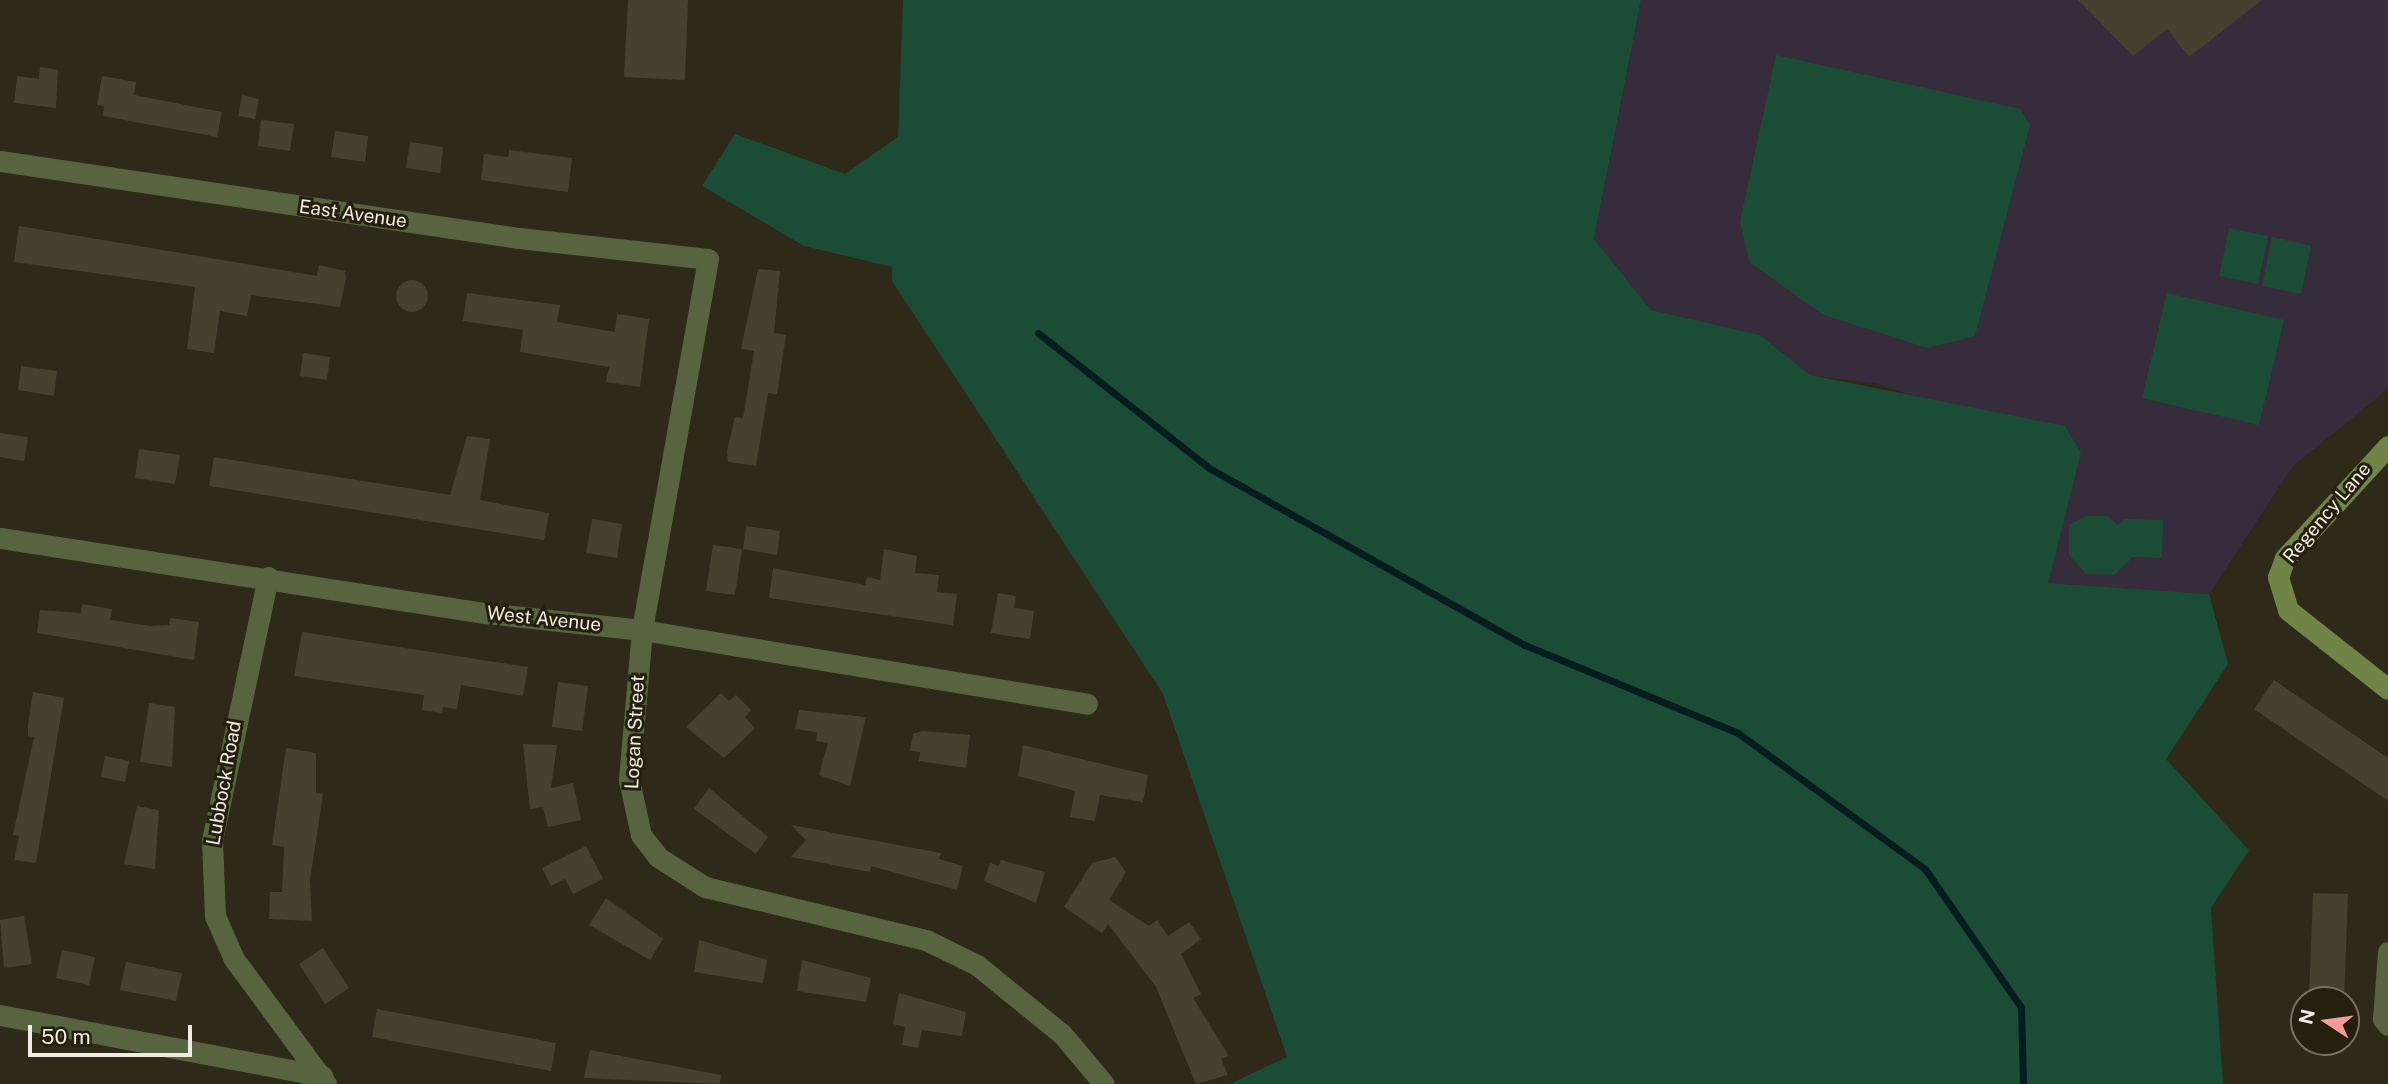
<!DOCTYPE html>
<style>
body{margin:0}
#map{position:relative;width:2388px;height:1084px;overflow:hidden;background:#2e2919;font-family:"Public Sans",sans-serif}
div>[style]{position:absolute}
.education>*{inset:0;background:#362c3c}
.green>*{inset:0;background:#1b4c36}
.stream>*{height:7px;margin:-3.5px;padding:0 3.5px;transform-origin:3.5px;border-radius:3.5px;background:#071c1f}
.building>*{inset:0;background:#46402f}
.round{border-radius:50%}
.street>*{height:21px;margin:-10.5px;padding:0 10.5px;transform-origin:10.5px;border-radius:10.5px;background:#57643f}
.secondary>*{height:21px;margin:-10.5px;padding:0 10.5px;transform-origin:10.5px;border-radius:10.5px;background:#718448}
span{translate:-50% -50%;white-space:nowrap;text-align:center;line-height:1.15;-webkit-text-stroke:6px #251f10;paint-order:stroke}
.street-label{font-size:19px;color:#f0ece2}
.north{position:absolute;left:2290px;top:986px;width:70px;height:70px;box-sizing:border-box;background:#251f10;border:2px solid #767164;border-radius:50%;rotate:283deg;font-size:19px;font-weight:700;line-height:28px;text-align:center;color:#f0ece2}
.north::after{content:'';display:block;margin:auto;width:24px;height:32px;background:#f59b9c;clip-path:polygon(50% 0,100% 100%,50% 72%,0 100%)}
.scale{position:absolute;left:28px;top:1025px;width:164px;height:32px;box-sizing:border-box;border:4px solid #f0ece2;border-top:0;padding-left:9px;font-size:21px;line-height:24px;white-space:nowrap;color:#f0ece2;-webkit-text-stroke:5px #251f10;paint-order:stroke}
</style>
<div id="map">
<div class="education">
<div style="clip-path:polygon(1641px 0,2388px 0,2388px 389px,2293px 466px,2209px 594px,2047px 583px,2081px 453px,1878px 384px,1810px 375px,1760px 335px,1651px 310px,1594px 239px)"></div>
</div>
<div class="green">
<div style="clip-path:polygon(903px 0,1641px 0,1594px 239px,1651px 310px,1760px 335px,1810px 375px,2065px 426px,2081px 453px,2048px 583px,2209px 594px,2228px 664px,2166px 759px,2249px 850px,2211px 908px,2223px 1084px,1230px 1084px,1287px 1057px,1163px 694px,892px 281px,892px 267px,804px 246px,702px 186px,735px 134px,845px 174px,898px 137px)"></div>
<div style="clip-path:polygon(1776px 55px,2020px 109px,2030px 125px,1975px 336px,1927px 348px,1824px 315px,1750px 263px,1740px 222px)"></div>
<div style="clip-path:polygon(2229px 228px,2268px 236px,2258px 284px,2219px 276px)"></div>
<div style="clip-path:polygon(2272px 237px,2311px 246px,2301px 294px,2262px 286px)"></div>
<div style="clip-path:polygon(2167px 293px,2284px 320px,2259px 425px,2142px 398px)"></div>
<div style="clip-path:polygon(2086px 516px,2108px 516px,2118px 526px,2125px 519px,2163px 520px,2162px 558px,2133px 557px,2114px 575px,2086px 574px,2069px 555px,2069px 525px)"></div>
</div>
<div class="stream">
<div style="left:1038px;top:333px;width:218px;rotate:38.3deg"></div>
<div style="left:1209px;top:468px;width:362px;rotate:29.3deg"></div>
<div style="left:1525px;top:645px;width:230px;rotate:22.4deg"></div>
<div style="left:1738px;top:733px;width:231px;rotate:36deg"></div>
<div style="left:1925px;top:869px;width:168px;rotate:55.2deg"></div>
<div style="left:2021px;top:1007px;width:77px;rotate:88.5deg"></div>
</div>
<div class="building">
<div style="clip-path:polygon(628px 0,688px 0,685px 80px,624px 77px)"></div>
<div style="clip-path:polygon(2078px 0,2262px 0,2189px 57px,2167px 29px,2133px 56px)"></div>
<div style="clip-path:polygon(40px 67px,58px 70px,56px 108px,14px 103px,17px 76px,39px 79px)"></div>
<div style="clip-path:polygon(102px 76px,136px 82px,134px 95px,222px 112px,217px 137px,103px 116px,104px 106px,97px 105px)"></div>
<div style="clip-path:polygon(242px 95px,259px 99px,255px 119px,238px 116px)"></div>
<div style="clip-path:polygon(261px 120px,294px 124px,290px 151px,258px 146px)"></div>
<div style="clip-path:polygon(335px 131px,368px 136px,365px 162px,331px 157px)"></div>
<div style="clip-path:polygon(410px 142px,443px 147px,440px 173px,406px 168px)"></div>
<div style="clip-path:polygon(509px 150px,572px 158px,568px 192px,481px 180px,484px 154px,508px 157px)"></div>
<div style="clip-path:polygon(19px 226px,317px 276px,319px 265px,345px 271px,346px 278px,340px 307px,251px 295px,247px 316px,220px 311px,214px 353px,187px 349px,195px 287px,14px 262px)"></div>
<div style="clip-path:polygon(758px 269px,780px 271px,774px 333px,786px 335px,777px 394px,768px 393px,756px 466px,728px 462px,727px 451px,735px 417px,743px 418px,754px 351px,741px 349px)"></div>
<div class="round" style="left:396px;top:280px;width:32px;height:32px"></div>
<div style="clip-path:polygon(467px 293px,560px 305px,557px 322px,615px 332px,617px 314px,649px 319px,640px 387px,606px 382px,609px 367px,520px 352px,523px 330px,463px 321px)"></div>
<div style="clip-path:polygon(303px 353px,330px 357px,327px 380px,300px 376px)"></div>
<div style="clip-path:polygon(21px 366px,57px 371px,54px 396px,18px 390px)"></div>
<div style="clip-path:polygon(0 433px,28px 437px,24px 461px,0 457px)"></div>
<div style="clip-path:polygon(467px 436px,490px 439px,480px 500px,549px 513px,544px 540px,209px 486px,214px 457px,450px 495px)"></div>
<div style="clip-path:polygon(139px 449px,180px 455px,175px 484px,135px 478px)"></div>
<div style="clip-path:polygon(592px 519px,622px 524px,617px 558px,586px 553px)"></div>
<div style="clip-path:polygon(746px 526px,780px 531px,777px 555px,743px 549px)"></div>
<div style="clip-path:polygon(713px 545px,742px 549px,735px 595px,706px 591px)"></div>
<div style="clip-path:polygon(884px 549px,917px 556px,915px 573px,939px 575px,937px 592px,957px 594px,953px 625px,769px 598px,773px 568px,865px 585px,867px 577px,880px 580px)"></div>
<div style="clip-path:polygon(998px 593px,1016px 596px,1014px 608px,1034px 611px,1030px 639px,991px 633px)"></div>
<div style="clip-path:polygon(82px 604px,112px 609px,110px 620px,150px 626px,169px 625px,170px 618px,199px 622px,194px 660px,37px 633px,40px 610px,81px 613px)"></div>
<div style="clip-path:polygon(302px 632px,528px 667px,523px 696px,461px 685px,457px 709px,443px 707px,442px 713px,422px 710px,424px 695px,294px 676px)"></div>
<div style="clip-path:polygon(2274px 680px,2388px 758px,2388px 801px,2254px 709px)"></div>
<div style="clip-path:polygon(558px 682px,588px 686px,582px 731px,552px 727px)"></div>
<div style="clip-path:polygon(33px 692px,64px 698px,36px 863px,14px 860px,19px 836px,13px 835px,34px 737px,28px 736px,28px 724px)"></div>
<div style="clip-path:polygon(721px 693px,729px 701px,736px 695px,751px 710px,745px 717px,755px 728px,724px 758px,686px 727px)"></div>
<div style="clip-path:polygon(149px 703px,175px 707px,172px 767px,140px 762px)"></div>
<div style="clip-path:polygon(799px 710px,866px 717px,850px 786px,819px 775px,828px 743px,816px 741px,817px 732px,795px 729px)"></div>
<div style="clip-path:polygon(923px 731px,970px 735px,966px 768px,919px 761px,920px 752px,910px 751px,913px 734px)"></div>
<div style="clip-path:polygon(523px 744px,557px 745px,551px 788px,573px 783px,581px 820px,548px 827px,543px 807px,530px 809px)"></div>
<div style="clip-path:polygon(1023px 745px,1148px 775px,1143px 802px,1100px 795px,1095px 821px,1070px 817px,1075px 791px,1018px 776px)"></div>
<div style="clip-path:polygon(286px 748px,316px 753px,316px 793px,323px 794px,310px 880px,312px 921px,269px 919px,270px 892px,282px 892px,284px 847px,272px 845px)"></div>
<div style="clip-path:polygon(105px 756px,129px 761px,125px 782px,101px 777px)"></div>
<div style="clip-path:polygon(709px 788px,768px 837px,756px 854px,694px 809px)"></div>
<div style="clip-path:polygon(137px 806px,159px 810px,155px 869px,124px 864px)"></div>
<div style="clip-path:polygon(791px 825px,941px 853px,939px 859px,963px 866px,957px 890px,871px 866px,870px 872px,791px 857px,806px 840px)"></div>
<div style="clip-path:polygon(586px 846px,603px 879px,573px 894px,565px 879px,551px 886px,542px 868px)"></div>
<div style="clip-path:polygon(1115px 857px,1126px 872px,1109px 900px,1149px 926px,1157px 920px,1168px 936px,1189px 922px,1201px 939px,1181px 954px,1201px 994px,1193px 998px,1229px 1056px,1221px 1059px,1228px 1075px,1196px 1084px,1156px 987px,1108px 924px,1102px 933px,1064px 907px,1092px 863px)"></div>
<div style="clip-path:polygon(1001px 860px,1045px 872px,1036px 903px,984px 881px,990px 863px,999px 866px)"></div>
<div style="clip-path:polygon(2313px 893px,2348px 894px,2344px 1000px,2309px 999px)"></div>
<div style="clip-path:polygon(606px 898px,663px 939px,650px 960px,589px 925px)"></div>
<div style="clip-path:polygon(24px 916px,32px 964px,4px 968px,0 920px)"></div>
<div style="clip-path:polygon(699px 940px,767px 960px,763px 983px,694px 972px)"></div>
<div style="clip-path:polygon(323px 948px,349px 988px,325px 1004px,299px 964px)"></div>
<div style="clip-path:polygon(62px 950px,95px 957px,89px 985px,56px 978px)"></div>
<div style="clip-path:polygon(802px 960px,871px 978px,866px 1002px,797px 991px)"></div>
<div style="clip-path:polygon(126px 962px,182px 973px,176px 1001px,120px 990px)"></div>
<div style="clip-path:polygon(899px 993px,966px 1012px,962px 1036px,922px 1030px,918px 1048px,902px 1045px,905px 1027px,893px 1024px)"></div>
<div style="clip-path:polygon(377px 1009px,556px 1043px,551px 1071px,372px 1037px)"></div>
<div style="clip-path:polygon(590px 1050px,721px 1075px,720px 1084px,584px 1078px)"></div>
</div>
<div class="street">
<div style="left:0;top:161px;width:525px;rotate:8.44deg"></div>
<div style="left:519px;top:238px;width:190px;rotate:6.3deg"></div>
<div style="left:708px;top:259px;width:377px;rotate:100.1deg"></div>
<div style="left:642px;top:630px;width:151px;rotate:95deg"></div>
<div style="left:629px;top:780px;width:56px;rotate:77.7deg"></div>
<div style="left:641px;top:835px;width:28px;rotate:52deg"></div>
<div style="left:658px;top:857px;width:56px;rotate:32.6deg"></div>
<div style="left:705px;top:887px;width:227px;rotate:13.5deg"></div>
<div style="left:926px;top:940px;width:57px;rotate:26.1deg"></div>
<div style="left:977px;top:965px;width:109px;rotate:39.1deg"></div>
<div style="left:1062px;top:1034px;width:65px;rotate:50deg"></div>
<div style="left:0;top:538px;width:492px;rotate:8.8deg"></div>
<div style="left:486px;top:613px;width:157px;rotate:6.2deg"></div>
<div style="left:642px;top:630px;width:451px;rotate:9.4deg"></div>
<div style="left:268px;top:577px;width:270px;rotate:102deg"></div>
<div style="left:212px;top:841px;width:75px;rotate:87.7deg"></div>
<div style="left:215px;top:916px;width:47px;rotate:66.2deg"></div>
<div style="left:234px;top:959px;width:155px;rotate:53.6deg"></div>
<div style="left:2388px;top:952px;width:67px;rotate:94.3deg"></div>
<div style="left:2383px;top:1019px;width:8px;rotate:50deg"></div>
<div style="left:0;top:1015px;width:328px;rotate:10.7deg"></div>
</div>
<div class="secondary">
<div style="left:2388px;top:446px;width:152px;rotate:132.6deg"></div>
<div style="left:2285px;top:558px;width:20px;rotate:110deg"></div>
<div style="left:2278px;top:577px;width:34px;rotate:73deg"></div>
<div style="left:2288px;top:610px;width:127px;rotate:38.3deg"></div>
</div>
<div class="street-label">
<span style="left:353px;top:214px;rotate:8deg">East Avenue</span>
<span style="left:2327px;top:513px;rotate:-50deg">Regency Lane</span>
<span style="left:544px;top:619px;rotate:6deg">West Avenue</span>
<span style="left:635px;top:732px;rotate:-87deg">Logan Street</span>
<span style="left:224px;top:783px;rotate:-80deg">Lubbock Road</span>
</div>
<div class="north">N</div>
<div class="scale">50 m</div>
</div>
